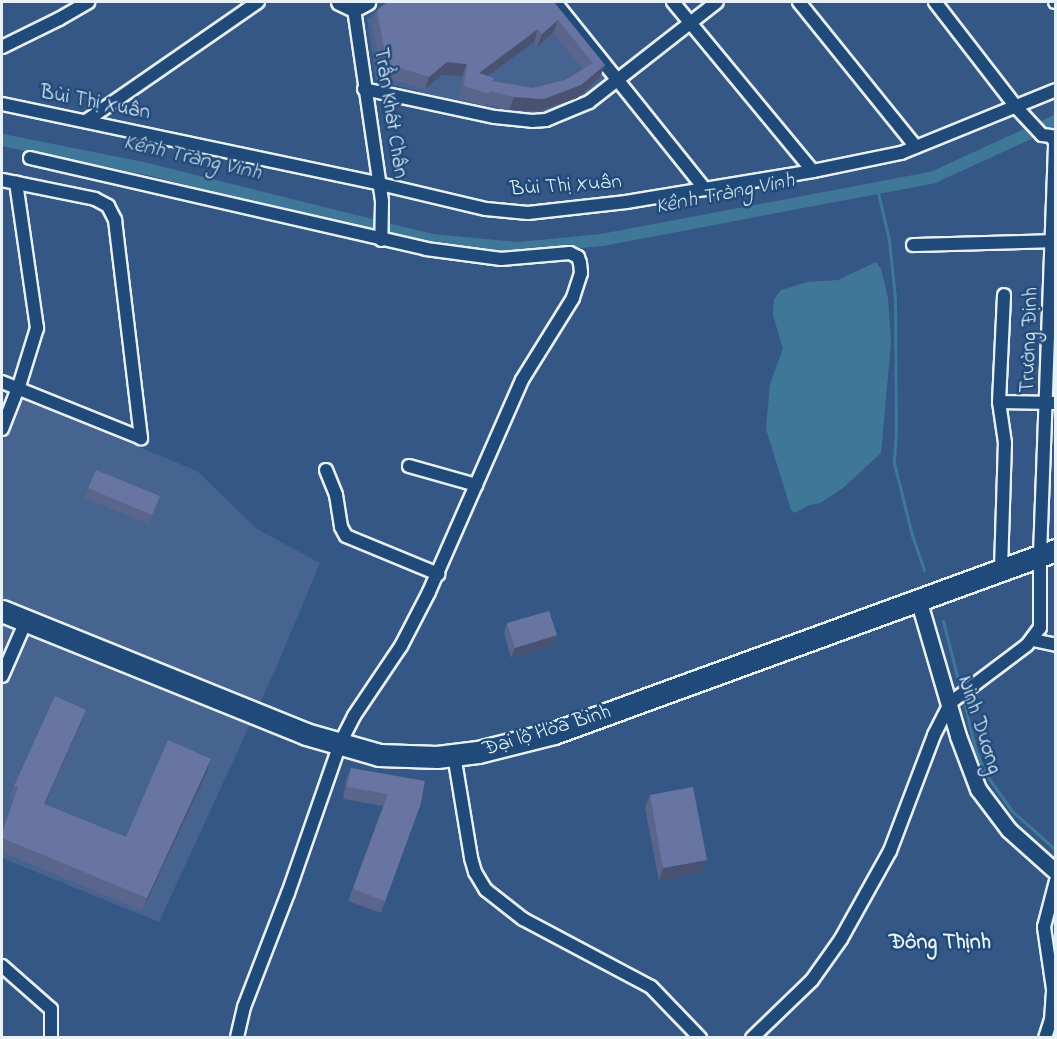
<!DOCTYPE html>
<meta charset="utf-8">
<style>
body{margin:0}
#map{position:relative;width:1057px;height:1039px;overflow:hidden;background:#355786;font-family:"Indie Flower",sans-serif}
div>[style]{position:absolute}
.built>*{inset:0;background:#476390}
.water>*{inset:0;background:#3f7798}
.stream>*{height:3px;margin:-1.5px;padding:0 1.5px;transform-origin:1.5px;border-radius:1.5px;background:#3f7798}
.canal>*{height:12px;margin:-6px;padding:0 6px;transform-origin:6px;border-radius:6px;background:#3f7798}
.roads{filter:drop-shadow(2px 0 #e8f1f8) drop-shadow(-2px 0 #e8f1f8) drop-shadow(0 2px #e8f1f8) drop-shadow(0 -2px #e8f1f8)}
.minor>*{height:12px;margin:-6px;padding:0 6px;transform-origin:6px;border-radius:6px;background:#1f4a7a}
.tertiary>*{height:15px;margin:-7.5px;padding:0 7.5px;transform-origin:7.5px;border-radius:7.5px;background:#1f4a7a}
.trunk>*{height:21px;margin:-10.5px;padding:0 10.5px;transform-origin:10.5px;border-radius:10.5px;background:#1f4a7a}
.wall>*{inset:0;background:#59658b}
.shaded-wall>*{inset:0;background:#495271}
.building>*{inset:0;background:#6875a2}
span{translate:-50% -50%;white-space:nowrap;text-align:center;line-height:1.15;-webkit-text-stroke:5px #1f4a7a;paint-order:stroke}
.street-label{font-size:21px;color:#e8f1f8}
.water-label{font-size:22px;color:#cfdfea;font-style:italic}
.neighbourhood-label{font-size:22px;color:#e8f1f8;font-weight:700}
.frame{position:absolute;inset:0;border:3px solid #e8f1f8;pointer-events:none}
</style>
<div id="map">
<div class="built">
<div style="clip-path:polygon(387px 2px,548px 2px,608px 78px,588px 95px,563px 108px,534px 116px,499px 113px,376px 80px,367px 19px)"></div>
<div style="clip-path:polygon(20px 398px,197px 471px,257px 529px,320px 563px,276px 668px,159px 922px,2px 858px,2px 444px)"></div>
</div>
<div class="water">
<div style="clip-path:polygon(876px 262px,881px 269px,888px 298px,891px 343px,881px 453px,843px 488px,820px 503px,807px 506px,795px 513px,791px 510px,766px 429px,770px 384px,783px 349px,773px 315px,774px 299px,781px 290px,807px 282px,838px 280px)"></div>
</div>
<div class="stream">
<div style="left:877px;top:188px;width:53px;rotate:77deg"></div>
<div style="left:889px;top:240px;width:58px;rotate:84.1deg"></div>
<div style="left:895px;top:298px;width:133px;rotate:89.6deg"></div>
<div style="left:896px;top:431px;width:32px;rotate:94deg"></div>
<div style="left:894px;top:463px;width:74px;rotate:76deg"></div>
<div style="left:912px;top:535px;width:37px;rotate:71deg"></div>
<div style="left:943px;top:621px;width:65px;rotate:75.7deg"></div>
<div style="left:964px;top:702px;width:47px;rotate:76.6deg"></div>
<div style="left:975px;top:748px;width:27px;rotate:68deg"></div>
<div style="left:985px;top:773px;width:47px;rotate:54.6deg"></div>
<div style="left:1012px;top:811px;width:59px;rotate:41.6deg"></div>
</div>
<div class="canal">
<div style="left:2px;top:140px;width:148px;rotate:11.3deg"></div>
<div style="left:147px;top:169px;width:231px;rotate:14deg"></div>
<div style="left:391px;top:230px;width:42px;rotate:13.7deg"></div>
<div style="left:432px;top:240px;width:87px;rotate:5.3deg"></div>
<div style="left:519px;top:248px;width:83px;rotate:-5.5deg"></div>
<div style="left:602px;top:240px;width:338px;rotate:-10.7deg"></div>
<div style="left:934px;top:177px;width:134px;rotate:-24.7deg"></div>
</div>
<div class="roads">
<div class="minor">
<div style="left:555px;top:2px;width:240px;rotate:51.3deg"></div>
<div style="left:673px;top:2px;width:219px;rotate:50.4deg"></div>
<div style="left:799px;top:2px;width:186px;rotate:51.1deg"></div>
<div style="left:1055px;top:2px;width:1px"></div>
<div style="left:354px;top:9px;width:194px;rotate:81.7deg"></div>
<div style="left:382px;top:201px;width:39px;rotate:91deg"></div>
<div style="left:2px;top:47px;width:64px;rotate:-26.2deg"></div>
<div style="left:59px;top:19px;width:34px;rotate:-30deg"></div>
<div style="left:364px;top:89px;width:134px;rotate:12.1deg"></div>
<div style="left:495px;top:117px;width:37px;rotate:6deg"></div>
<div style="left:532px;top:121px;width:14px;rotate:-4deg"></div>
<div style="left:546px;top:120px;width:47px;rotate:-22.7deg"></div>
<div style="left:589px;top:102px;width:162px;rotate:-38deg"></div>
<div style="left:2px;top:104px;width:386px;rotate:11.9deg"></div>
<div style="left:380px;top:184px;width:109px;rotate:13.3deg"></div>
<div style="left:486px;top:209px;width:42px;rotate:5.4deg"></div>
<div style="left:528px;top:213px;width:99px;rotate:-6.4deg"></div>
<div style="left:626px;top:202px;width:190px;rotate:-9.4deg"></div>
<div style="left:813px;top:171px;width:90px;rotate:-11.6deg"></div>
<div style="left:901px;top:153px;width:167px;rotate:-22.1deg"></div>
<div style="left:86px;top:121px;width:209px;rotate:-34.7deg"></div>
<div style="left:30px;top:158px;width:406px;rotate:12.9deg"></div>
<div style="left:426px;top:249px;width:76px;rotate:7.6deg"></div>
<div style="left:501px;top:259px;width:69px;rotate:-5deg"></div>
<div style="left:570px;top:253px;width:9px;rotate:27deg"></div>
<div style="left:578px;top:257px;width:6px;rotate:72deg"></div>
<div style="left:580px;top:263px;width:10px;rotate:84deg"></div>
<div style="left:581px;top:273px;width:26px;rotate:108deg"></div>
<div style="left:573px;top:298px;width:97px;rotate:121.9deg"></div>
<div style="left:522px;top:380px;width:232px;rotate:113.7deg"></div>
<div style="left:429px;top:592px;width:61px;rotate:117.4deg"></div>
<div style="left:401px;top:646px;width:84px;rotate:123.9deg"></div>
<div style="left:354px;top:716px;width:31px;rotate:117deg"></div>
<div style="left:340px;top:744px;width:158px;rotate:109.2deg"></div>
<div style="left:288px;top:893px;width:122px;rotate:111.1deg"></div>
<div style="left:244px;top:1007px;width:32px;rotate:103deg"></div>
<div style="left:2px;top:180px;width:95px;rotate:11.5deg"></div>
<div style="left:95px;top:199px;width:15px;rotate:28deg"></div>
<div style="left:108px;top:206px;width:16px;rotate:63deg"></div>
<div style="left:115px;top:220px;width:220px;rotate:83.2deg"></div>
<div style="left:141px;top:438px;width:150px;rotate:-158.1deg"></div>
<div style="left:913px;top:245px;width:139px;rotate:-1.6deg"></div>
<div style="left:999px;top:402px;width:56px;rotate:1deg"></div>
<div style="left:2px;top:429px;width:49px;rotate:-68.6deg"></div>
<div style="left:20px;top:383px;width:58px;rotate:-72.8deg"></div>
<div style="left:37px;top:328px;width:147px;rotate:-98.2deg"></div>
<div style="left:409px;top:466px;width:70px;rotate:15.8deg"></div>
<div style="left:326px;top:470px;width:27px;rotate:68deg"></div>
<div style="left:336px;top:495px;width:32px;rotate:81deg"></div>
<div style="left:341px;top:527px;width:10px;rotate:61deg"></div>
<div style="left:346px;top:536px;width:100px;rotate:22.4deg"></div>
<div style="left:1001px;top:569px;width:126px;rotate:-88.2deg"></div>
<div style="left:1005px;top:443px;width:41px;rotate:-98.3deg"></div>
<div style="left:999px;top:402px;width:107px;rotate:-87.3deg"></div>
<div style="left:1033px;top:640px;width:24px;rotate:12deg"></div>
<div style="left:2px;top:676px;width:60px;rotate:-66.4deg"></div>
<div style="left:454px;top:755px;width:104px;rotate:80.6deg"></div>
<div style="left:471px;top:858px;width:15px;rotate:74deg"></div>
<div style="left:475px;top:872px;width:21px;rotate:59deg"></div>
<div style="left:486px;top:890px;width:47px;rotate:38.1deg"></div>
<div style="left:523px;top:919px;width:145px;rotate:28deg"></div>
<div style="left:651px;top:987px;width:71px;rotate:46.1deg"></div>
<div style="left:2px;top:966px;width:65px;rotate:41.3deg"></div>
<div style="left:51px;top:1009px;width:29px;rotate:90deg"></div>
<div style="left:752px;top:1038px;width:83px;rotate:-44deg"></div>
<div style="left:812px;top:980px;width:50px;rotate:-54.7deg"></div>
<div style="left:841px;top:939px;width:101px;rotate:-60.9deg"></div>
<div style="left:890px;top:851px;width:124px;rotate:-69.2deg"></div>
<div style="left:934px;top:735px;width:36px;rotate:-63deg"></div>
<div style="left:950px;top:703px;width:96px;rotate:-37deg"></div>
<div style="left:1027px;top:645px;width:21px;rotate:-53deg"></div>
<div style="left:1040px;top:628px;width:73px;rotate:-90deg"></div>
<div style="left:1040px;top:555px;width:413px;rotate:-87.9deg"></div>
<div style="left:1055px;top:142px;width:7px;rotate:-124deg"></div>
<div style="left:1051px;top:136px;width:9px;rotate:-174deg"></div>
<div style="left:1042px;top:135px;width:37px;rotate:-133deg"></div>
<div style="left:1017px;top:108px;width:134px;rotate:-127.7deg"></div>
<div style="left:1045px;top:1038px;width:19px;rotate:-72deg"></div>
<div style="left:1051px;top:1020px;width:31px;rotate:-86deg"></div>
<div style="left:1053px;top:989px;width:63px;rotate:-98.3deg"></div>
<div style="left:1044px;top:927px;width:48px;rotate:-75.4deg"></div>
</div>
<div class="tertiary">
<div style="left:339px;top:2px;width:17px;rotate:25deg"></div>
<div style="left:354px;top:9px;width:15px;rotate:-28deg"></div>
<div style="left:918px;top:599px;width:143px;rotate:73.7deg"></div>
<div style="left:958px;top:736px;width:57px;rotate:69.3deg"></div>
<div style="left:978px;top:789px;width:51px;rotate:52.9deg"></div>
<div style="left:1009px;top:830px;width:63px;rotate:41.8deg"></div>
</div>
<div class="trunk">
<div style="left:2px;top:611px;width:328px;rotate:22deg"></div>
<div style="left:306px;top:734px;width:76px;rotate:16deg"></div>
<div style="left:379px;top:755px;width:58px;rotate:2deg"></div>
<div style="left:437px;top:757px;width:41px;rotate:-7deg"></div>
<div style="left:478px;top:752px;width:78px;rotate:-14deg"></div>
<div style="left:554px;top:733px;width:534px;rotate:-20.03deg"></div>
</div>
</div>
<div class="wall">
<div style="clip-path:polygon(evenodd,554px 2px,605px 65px,600px 77px,577px 98px,539px 111px,509px 110px,486px 104px,485px 106px,459px 99px,462px 76px,442px 75px,425px 89px,382px 77px,372px 23px,377px 10px,554px 2px,553px 33px,583px 69px,565px 80px,533px 88px,492px 81px,488px 76px,534px 42px,537px 47px,553px 33px)"></div>
<div style="clip-path:polygon(88px 488px,160px 496px,149px 524px,84px 498px)"></div>
<div style="clip-path:polygon(507px 623px,557px 635px,554px 645px,511px 658px,504px 633px)"></div>
<div style="clip-path:polygon(81px 723px,45px 804px,126px 837px,207px 772px,142px 911px,2px 852px,2px 833px,13px 800px,10px 798px,14px 786px)"></div>
<div style="clip-path:polygon(351px 768px,421px 803px,381px 913px,348px 901px,383px 806px,343px 799px,346px 780px)"></div>
<div style="clip-path:polygon(650px 795px,702px 872px,659px 881px,645px 808px)"></div>
</div>
<div class="shaded-wall">
<div style="clip-path:polygon(558px 20px,553px 33px,537px 47px,542px 34px)"></div>
<div style="clip-path:polygon(538px 29px,534px 42px,474px 86px,479px 73px)"></div>
<div style="clip-path:polygon(447px 62px,467px 64px,462px 76px,442px 75px,425px 89px,429px 77px)"></div>
<div style="clip-path:polygon(605px 65px,600px 77px,577px 98px,539px 111px,509px 110px,514px 97px,544px 99px)"></div>
<div style="clip-path:polygon(557px 635px,554px 645px,511px 658px,515px 648px)"></div>
<div style="clip-path:polygon(86px 710px,81px 723px,39px 817px,44px 804px)"></div>
<div style="clip-path:polygon(211px 759px,207px 772px,142px 911px,147px 898px)"></div>
<div style="clip-path:polygon(707px 860px,702px 872px,659px 881px,663px 868px)"></div>
</div>
<div class="building">
<div style="clip-path:polygon(evenodd,388px 2px,554px 2px,605px 65px,581px 85px,544px 99px,514px 97px,490px 91px,489px 94px,464px 86px,467px 64px,447px 62px,429px 77px,387px 64px,377px 10px,388px 2px,558px 20px,593px 63px,565px 80px,533px 88px,492px 81px,494px 78px,479px 73px,538px 29px,542px 34px,558px 20px)"></div>
<div style="clip-path:polygon(96px 470px,160px 496px,152px 515px,88px 488px)"></div>
<div style="clip-path:polygon(549px 611px,557px 635px,515px 648px,507px 623px)"></div>
<div style="clip-path:polygon(55px 696px,86px 710px,44px 804px,126px 837px,168px 740px,211px 759px,147px 898px,2px 838px,2px 833px,18px 787px,14px 786px)"></div>
<div style="clip-path:polygon(351px 768px,425px 781px,421px 803px,385px 901px,353px 889px,388px 794px,347px 787px)"></div>
<div style="clip-path:polygon(693px 787px,707px 860px,663px 868px,650px 795px)"></div>
</div>
<div class="street-label">
<span style="left:95px;top:103px;rotate:11deg">Bùi Thị Xuân</span>
<span style="left:390px;top:113px;rotate:81deg">Trần Khát Chân</span>
<span style="left:566px;top:186px;rotate:-4deg">Bùi Thị Xuân</span>
<span style="left:1030px;top:340px;rotate:-88deg">Trường Định</span>
<span style="left:979px;top:725px;rotate:72deg">Ninh Dương</span>
<span style="left:547px;top:731px;rotate:-17deg">Đại lộ Hòa Bình</span>
</div>
<div class="water-label">
<span style="left:192px;top:159px;rotate:13deg">Kênh Tràng Vinh</span>
<span style="left:725px;top:195px;rotate:-11deg">Kênh Tràng Vinh</span>
</div>
<div class="neighbourhood-label">
<span style="left:940px;top:944px">Đông Thịnh</span>
</div>
<div class="frame"></div>
</div>
